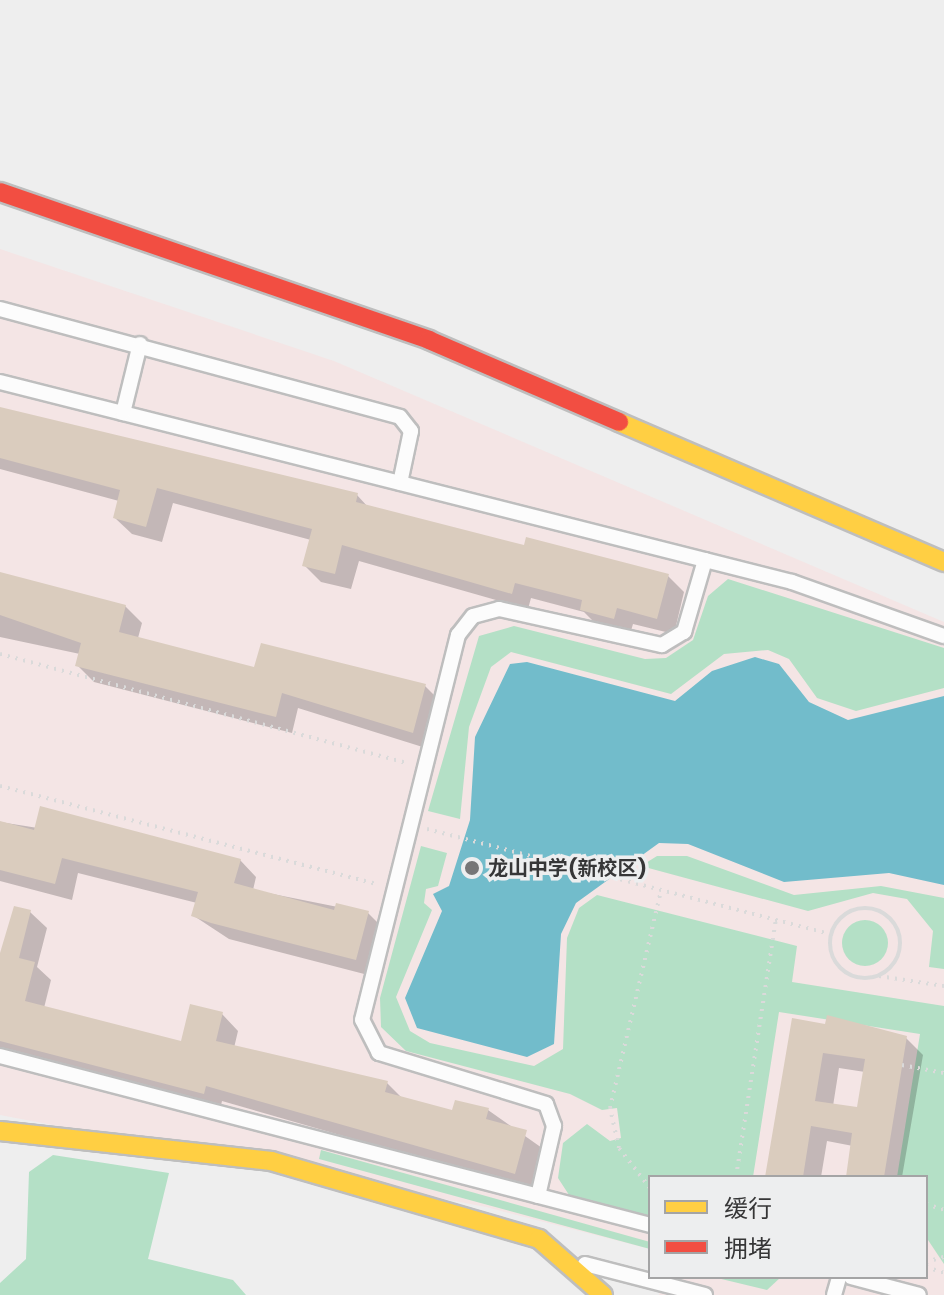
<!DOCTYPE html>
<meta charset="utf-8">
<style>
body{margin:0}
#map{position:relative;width:944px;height:1295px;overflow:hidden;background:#eee;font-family:Poppins,"Noto Sans SC",sans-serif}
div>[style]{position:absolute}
.education>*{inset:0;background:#f4e5e5}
.green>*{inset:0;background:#b4e0c6}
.round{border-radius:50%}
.water>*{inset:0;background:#72bccb}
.shadow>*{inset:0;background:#0003}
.building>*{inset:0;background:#daccbe}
.path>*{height:4px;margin-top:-2px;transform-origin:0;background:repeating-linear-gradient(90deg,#dadada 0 2px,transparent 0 8px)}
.path>.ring{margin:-2px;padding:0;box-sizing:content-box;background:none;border:4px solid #dadada;border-radius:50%}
.roads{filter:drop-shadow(2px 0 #bebebe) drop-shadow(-2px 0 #bebebe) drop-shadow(0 2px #bebebe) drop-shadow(0 -2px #bebebe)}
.lane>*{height:14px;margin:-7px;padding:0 7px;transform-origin:7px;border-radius:7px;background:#fcfcfc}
.slow>*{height:18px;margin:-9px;padding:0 9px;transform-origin:9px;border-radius:9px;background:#ffcf43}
.jam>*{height:18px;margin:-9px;padding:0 9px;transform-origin:9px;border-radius:9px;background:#f24e42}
.dots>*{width:22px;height:22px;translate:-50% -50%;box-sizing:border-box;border:4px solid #edeeef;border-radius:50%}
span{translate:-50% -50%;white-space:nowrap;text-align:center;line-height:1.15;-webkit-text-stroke:7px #edeeef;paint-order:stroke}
.poi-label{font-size:20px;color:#363637;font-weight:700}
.left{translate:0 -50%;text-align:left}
.legend{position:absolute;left:648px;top:1175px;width:280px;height:104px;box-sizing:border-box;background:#edeeef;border:2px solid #a4a4a5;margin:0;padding:10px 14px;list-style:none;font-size:24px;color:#363637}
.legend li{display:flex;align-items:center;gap:16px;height:40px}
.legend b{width:40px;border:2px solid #a4a4a5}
</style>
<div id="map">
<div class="education">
<div style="clip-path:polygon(0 249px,334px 361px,944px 622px,944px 1295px,659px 1295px,664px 1277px,926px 1277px,926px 1177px,650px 1177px,650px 1249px,486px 1207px,0 1115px)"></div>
</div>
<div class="green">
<div style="clip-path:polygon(728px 579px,944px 648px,944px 688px,856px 711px,817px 698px,789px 659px,768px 650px,724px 654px,671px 694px,511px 652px,491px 667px,469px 727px,460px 819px,428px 811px,479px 636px,514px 626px,645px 659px,666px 658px,693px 640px,708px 596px)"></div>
<div style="clip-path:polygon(421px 846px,447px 853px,438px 886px,426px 889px,424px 903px,432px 910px,396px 997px,410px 1031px,430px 1043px,534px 1066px,563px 1049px,567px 938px,579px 908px,597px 895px,797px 946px,792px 982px,944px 1006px,944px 1264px,926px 1237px,926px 1177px,897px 1177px,920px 1034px,779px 1012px,753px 1177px,650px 1177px,650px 1218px,571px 1198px,558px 1178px,563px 1143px,587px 1124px,610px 1141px,621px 1138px,617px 1108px,602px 1110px,570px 1094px,406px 1051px,381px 1027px,380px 998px)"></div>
<div style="clip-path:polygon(657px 856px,687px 856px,794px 895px,881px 886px,944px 898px,944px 969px,929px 967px,933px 931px,907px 899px,873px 893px,808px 911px,641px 866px)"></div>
<div class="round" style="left:842px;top:920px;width:46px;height:46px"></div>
<div style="clip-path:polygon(321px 1150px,650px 1242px,650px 1249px,319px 1159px)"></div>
<div style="clip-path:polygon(53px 1155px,169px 1173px,148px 1259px,233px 1280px,246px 1295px,0 1295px,0 1283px,26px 1259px,29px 1172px)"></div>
<div style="clip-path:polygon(713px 1277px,781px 1277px,767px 1290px)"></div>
</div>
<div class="water">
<div style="clip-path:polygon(755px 657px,779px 664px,809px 702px,848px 720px,944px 696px,944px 885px,889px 873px,784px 882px,688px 844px,659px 843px,576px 903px,561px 934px,554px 1044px,527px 1057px,417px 1028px,405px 998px,442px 911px,433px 894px,449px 886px,470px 820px,475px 737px,510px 664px,527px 662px,675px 701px,712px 671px)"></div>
</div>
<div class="shadow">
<div style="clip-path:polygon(0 408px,357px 495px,368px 507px,525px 547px,668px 576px,684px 592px,674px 634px,633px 624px,630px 634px,598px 626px,584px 612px,531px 598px,528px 609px,359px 561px,351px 589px,321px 582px,304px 565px,311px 540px,173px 503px,162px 542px,132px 534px,115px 518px,119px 501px,0 469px)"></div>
<div style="clip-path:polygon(0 574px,125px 606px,142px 623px,138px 638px,256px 669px,425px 686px,441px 702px,429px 749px,298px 708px,292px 733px,94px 682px,77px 665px,80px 654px,0 637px)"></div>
<div style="clip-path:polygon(0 822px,240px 860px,256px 877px,253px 890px,368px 913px,384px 929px,372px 976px,229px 939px,194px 916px,197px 903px,78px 873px,72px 900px,0 881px)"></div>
<div style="clip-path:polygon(30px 912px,47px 928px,37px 967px,51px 980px,44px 1008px,182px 1043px,222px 1014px,238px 1031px,234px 1048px,387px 1083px,403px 1099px,454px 1112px,488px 1110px,542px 1148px,531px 1190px,222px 1101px,220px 1110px,0 1049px,0 968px)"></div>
<div style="clip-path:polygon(evenodd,793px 1020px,906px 1038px,923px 1055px,902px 1177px,848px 1177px,853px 1146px,827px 1141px,821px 1177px,767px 1177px,793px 1020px,839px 1068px,865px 1072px,859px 1110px,833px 1106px,839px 1068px)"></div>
</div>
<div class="building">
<div style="clip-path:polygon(0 407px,358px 493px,356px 502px,524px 545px,526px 537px,669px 574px,657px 619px,617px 608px,614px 619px,580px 610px,582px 600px,515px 583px,512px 594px,342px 545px,335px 574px,302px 566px,312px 529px,157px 488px,146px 527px,113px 518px,120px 490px,0 458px)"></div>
<div style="clip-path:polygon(0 572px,126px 605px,119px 632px,254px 667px,261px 643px,426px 684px,413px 733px,282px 693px,276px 717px,75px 666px,81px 643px,0 615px)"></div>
<div style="clip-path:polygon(40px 806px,241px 859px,234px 883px,334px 910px,336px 903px,369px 911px,356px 960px,211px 923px,191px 916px,198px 892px,62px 858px,55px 884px,0 870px,0 821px,34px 830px)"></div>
<div style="clip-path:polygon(14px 906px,31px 910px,19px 958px,35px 962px,25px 1001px,181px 1041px,190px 1004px,223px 1012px,216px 1041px,388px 1081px,385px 1092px,452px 1110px,455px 1100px,489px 1108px,486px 1119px,527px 1130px,515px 1174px,206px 1086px,204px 1094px,0 1041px,0 953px)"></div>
<div style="clip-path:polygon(evenodd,827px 1015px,907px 1036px,884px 1177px,846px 1177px,852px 1133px,811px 1126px,803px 1177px,765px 1177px,792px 1018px,825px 1024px,827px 1015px,823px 1053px,865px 1059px,857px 1107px,815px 1101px,823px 1053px)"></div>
</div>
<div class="path">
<div style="left:0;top:654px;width:421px;rotate:15deg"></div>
<div style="left:0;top:786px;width:388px;rotate:14.6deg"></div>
<div style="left:427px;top:829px;width:417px;rotate:14.6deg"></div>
<div class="ring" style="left:830px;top:908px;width:66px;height:66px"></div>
<div style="left:879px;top:976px;width:66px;rotate:8.7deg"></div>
<div style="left:902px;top:1065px;width:43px;rotate:10.8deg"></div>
<div style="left:736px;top:1177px;width:260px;rotate:-81.2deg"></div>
<div style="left:650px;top:1188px;width:51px;rotate:-127.8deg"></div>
<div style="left:619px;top:1148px;width:41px;rotate:-102.7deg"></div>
<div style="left:610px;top:1108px;width:224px;rotate:-76.8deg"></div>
<div style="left:926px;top:1204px;width:19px;rotate:18deg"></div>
<div style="left:926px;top:1262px;width:19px;rotate:-16deg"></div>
<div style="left:926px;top:1267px;width:19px;rotate:18deg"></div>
</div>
<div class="roads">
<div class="lane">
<div style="left:0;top:309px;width:414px;rotate:15.1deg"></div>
<div style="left:400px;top:417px;width:18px;rotate:52deg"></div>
<div style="left:411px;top:431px;width:53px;rotate:101.9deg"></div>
<div style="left:0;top:382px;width:817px;rotate:14.17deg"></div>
<div style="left:792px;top:582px;width:161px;rotate:19.6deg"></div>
<div style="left:123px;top:413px;width:71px;rotate:-76.2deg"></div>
<div style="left:0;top:1056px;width:672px;rotate:14.57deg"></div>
<div style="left:538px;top:1196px;width:72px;rotate:-77.1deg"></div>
<div style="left:554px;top:1126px;width:23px;rotate:-110deg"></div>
<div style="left:546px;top:1104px;width:175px;rotate:-163deg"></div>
<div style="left:379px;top:1053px;width:37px;rotate:-117deg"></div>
<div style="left:362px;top:1020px;width:397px;rotate:-76deg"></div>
<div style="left:458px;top:635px;width:24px;rotate:-52deg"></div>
<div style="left:473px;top:616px;width:27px;rotate:-15deg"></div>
<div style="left:499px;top:609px;width:167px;rotate:12.5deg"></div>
<div style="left:662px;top:645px;width:26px;rotate:-31deg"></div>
<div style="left:684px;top:632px;width:75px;rotate:-73.7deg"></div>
<div style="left:585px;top:1264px;width:124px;rotate:14.5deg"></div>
<div style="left:851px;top:1277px;width:70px;rotate:14.8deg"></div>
<div style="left:834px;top:1295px;width:19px;rotate:-74deg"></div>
</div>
<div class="slow">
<div style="left:619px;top:422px;width:354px;rotate:23.3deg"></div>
<div style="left:0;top:1131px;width:273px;rotate:6.3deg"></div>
<div style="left:271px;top:1161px;width:279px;rotate:16.2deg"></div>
<div style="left:539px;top:1239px;width:85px;rotate:41.2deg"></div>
</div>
<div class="jam">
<div style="left:0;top:192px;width:454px;rotate:19deg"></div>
<div style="left:429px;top:340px;width:207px;rotate:23.3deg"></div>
</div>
</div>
<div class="dots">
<div style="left:472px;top:868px;background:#767677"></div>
</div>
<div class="poi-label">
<span class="left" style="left:488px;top:868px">龙山中学(新校区)</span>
</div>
<ul class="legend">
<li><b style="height:10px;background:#ffcf43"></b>缓行</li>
<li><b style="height:10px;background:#f24e42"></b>拥堵</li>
</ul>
</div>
